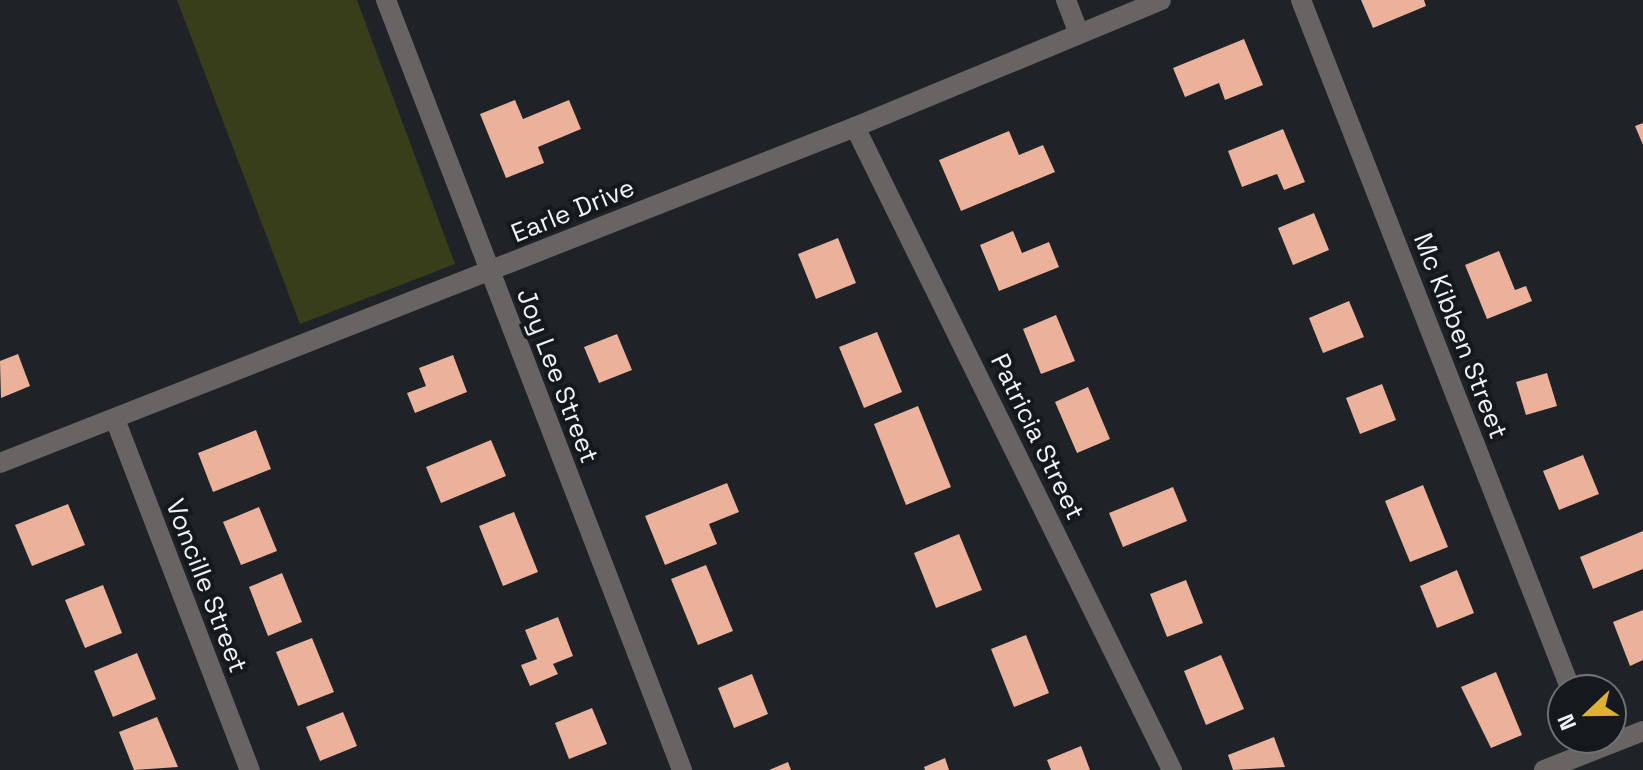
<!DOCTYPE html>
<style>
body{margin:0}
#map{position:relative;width:1643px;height:770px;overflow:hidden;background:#1f2227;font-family:"Space Grotesk",sans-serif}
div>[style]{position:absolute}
.green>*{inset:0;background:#393e1a}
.building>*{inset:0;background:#ebb19a}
.minor>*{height:20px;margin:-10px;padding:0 10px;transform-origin:10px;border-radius:10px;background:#686463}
span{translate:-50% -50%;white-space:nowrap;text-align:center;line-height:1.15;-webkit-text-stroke:8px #15191d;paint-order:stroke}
.street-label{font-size:26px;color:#f0f3f6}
.north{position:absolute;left:1547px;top:674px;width:80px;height:80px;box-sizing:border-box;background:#15191d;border:2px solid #6d7074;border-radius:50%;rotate:248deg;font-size:22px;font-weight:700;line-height:32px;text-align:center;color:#f0f3f6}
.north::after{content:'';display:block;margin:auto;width:28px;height:36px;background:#e0b034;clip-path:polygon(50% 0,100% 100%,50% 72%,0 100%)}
</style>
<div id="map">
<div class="green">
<div style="clip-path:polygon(177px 0,357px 0,455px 264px,300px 324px)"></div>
</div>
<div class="building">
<div style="clip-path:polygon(1361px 0,1424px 0,1426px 6px,1373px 28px)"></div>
<div style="clip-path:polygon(1244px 39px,1263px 85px,1225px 100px,1219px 83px,1185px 97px,1173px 68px)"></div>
<div style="clip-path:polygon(515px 100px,523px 119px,569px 100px,581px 129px,538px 147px,544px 163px,506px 178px,480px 114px)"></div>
<div style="clip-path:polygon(1643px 123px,1643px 145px,1635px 126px)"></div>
<div style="clip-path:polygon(1283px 129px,1305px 182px,1284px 190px,1277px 174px,1242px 187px,1228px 151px)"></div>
<div style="clip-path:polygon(1009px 131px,1019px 155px,1043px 145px,1055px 172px,961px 211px,939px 160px)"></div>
<div style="clip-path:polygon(1314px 213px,1329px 250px,1293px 265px,1278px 228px)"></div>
<div style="clip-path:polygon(1013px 231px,1022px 253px,1049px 242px,1059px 267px,999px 291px,980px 245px)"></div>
<div style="clip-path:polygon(838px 238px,856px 283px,816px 299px,798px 254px)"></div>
<div style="clip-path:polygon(1499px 251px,1515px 290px,1526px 286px,1532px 301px,1487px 319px,1465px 265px)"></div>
<div style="clip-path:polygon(1349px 301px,1364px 337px,1323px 353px,1309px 318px)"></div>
<div style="clip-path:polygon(1056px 315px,1075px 361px,1041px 374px,1023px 329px)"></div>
<div style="clip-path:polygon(877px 332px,902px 392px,864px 408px,839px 347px)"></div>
<div style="clip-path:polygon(617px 334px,632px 370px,599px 383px,584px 347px)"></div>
<div style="clip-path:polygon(18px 354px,30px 386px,1px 398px,0 361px)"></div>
<div style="clip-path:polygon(453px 355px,467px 392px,415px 413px,407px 393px,426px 386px,419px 368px)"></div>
<div style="clip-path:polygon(1547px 373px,1557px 406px,1526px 415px,1516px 382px)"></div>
<div style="clip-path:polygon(1382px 384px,1396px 420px,1360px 434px,1346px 398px)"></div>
<div style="clip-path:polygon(1088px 387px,1110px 439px,1077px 453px,1055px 402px)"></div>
<div style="clip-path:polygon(918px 406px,951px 487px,906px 505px,874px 424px)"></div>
<div style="clip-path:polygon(256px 430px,271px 469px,213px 492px,198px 453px)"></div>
<div style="clip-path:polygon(491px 440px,506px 476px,441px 503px,426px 467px)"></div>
<div style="clip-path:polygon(1583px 455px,1599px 494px,1559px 510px,1543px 471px)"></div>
<div style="clip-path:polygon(727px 483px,739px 512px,709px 524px,717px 544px,665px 565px,645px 516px)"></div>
<div style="clip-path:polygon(1423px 485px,1448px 547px,1410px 562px,1385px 501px)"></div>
<div style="clip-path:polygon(1173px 487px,1187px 521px,1123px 547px,1109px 513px)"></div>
<div style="clip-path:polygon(68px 504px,85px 545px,32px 566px,15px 525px)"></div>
<div style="clip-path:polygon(259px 507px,277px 551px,241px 565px,223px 522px)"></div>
<div style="clip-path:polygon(514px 512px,538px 572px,503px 586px,479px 526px)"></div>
<div style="clip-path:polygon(1643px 531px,1643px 569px,1593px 589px,1580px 557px)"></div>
<div style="clip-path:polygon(959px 534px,982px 590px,936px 608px,914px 553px)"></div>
<div style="clip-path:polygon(706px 565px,733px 631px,698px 645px,671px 579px)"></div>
<div style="clip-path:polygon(1457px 570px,1474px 613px,1437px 628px,1420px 586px)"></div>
<div style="clip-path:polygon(282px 573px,302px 622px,268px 636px,249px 587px)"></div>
<div style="clip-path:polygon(1186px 580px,1203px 623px,1167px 637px,1150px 594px)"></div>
<div style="clip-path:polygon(103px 585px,122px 633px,85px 648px,65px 600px)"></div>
<div style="clip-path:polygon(1643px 610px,1643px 660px,1630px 666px,1613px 622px)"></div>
<div style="clip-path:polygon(558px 617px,573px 656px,553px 664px,558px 674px,530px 686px,521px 665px,537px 659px,525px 630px)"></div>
<div style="clip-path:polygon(1026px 635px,1049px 693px,1014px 707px,991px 649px)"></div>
<div style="clip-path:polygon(312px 638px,334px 692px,298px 706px,276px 652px)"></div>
<div style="clip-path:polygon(137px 653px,156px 699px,113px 717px,94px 671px)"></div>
<div style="clip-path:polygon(1221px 655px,1244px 709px,1206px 725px,1184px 671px)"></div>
<div style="clip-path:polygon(1496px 672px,1522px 735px,1491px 748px,1461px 687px)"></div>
<div style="clip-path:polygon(752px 674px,768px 714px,734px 728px,718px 688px)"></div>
<div style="clip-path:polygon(592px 708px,607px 744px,569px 759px,555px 723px)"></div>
<div style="clip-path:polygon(343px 712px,357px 746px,320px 761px,306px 727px)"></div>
<div style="clip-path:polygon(157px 717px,178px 767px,134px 770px,119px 732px)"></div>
<div style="clip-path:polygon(1274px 737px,1285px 767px,1233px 770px,1228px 755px)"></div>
<div style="clip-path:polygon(1081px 746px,1090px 770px,1051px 770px,1047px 760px)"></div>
<div style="clip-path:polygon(945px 758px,949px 770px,925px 770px,924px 767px)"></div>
<div style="clip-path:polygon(788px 762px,791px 770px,769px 770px)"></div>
</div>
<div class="minor">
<div style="left:386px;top:0;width:825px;rotate:68.97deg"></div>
<div style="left:1066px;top:0;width:36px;rotate:69deg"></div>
<div style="left:1301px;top:0;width:741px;rotate:68.63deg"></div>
<div style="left:855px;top:127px;width:717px;rotate:63.76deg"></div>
<div style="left:115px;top:419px;width:376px;rotate:69deg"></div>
<div style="left:0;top:463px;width:919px;rotate:-21.45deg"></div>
<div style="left:855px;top:127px;width:331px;rotate:-22.5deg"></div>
<div style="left:1544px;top:770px;width:106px;rotate:-21.5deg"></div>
</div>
<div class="street-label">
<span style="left:573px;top:211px;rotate:-22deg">Earle Drive</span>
<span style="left:1460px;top:336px;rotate:69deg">Mc Kibben Street</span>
<span style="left:557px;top:376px;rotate:69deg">Joy Lee Street</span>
<span style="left:1037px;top:437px;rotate:64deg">Patricia Street</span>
<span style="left:206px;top:586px;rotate:69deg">Voncille Street</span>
</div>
<div class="north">N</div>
</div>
